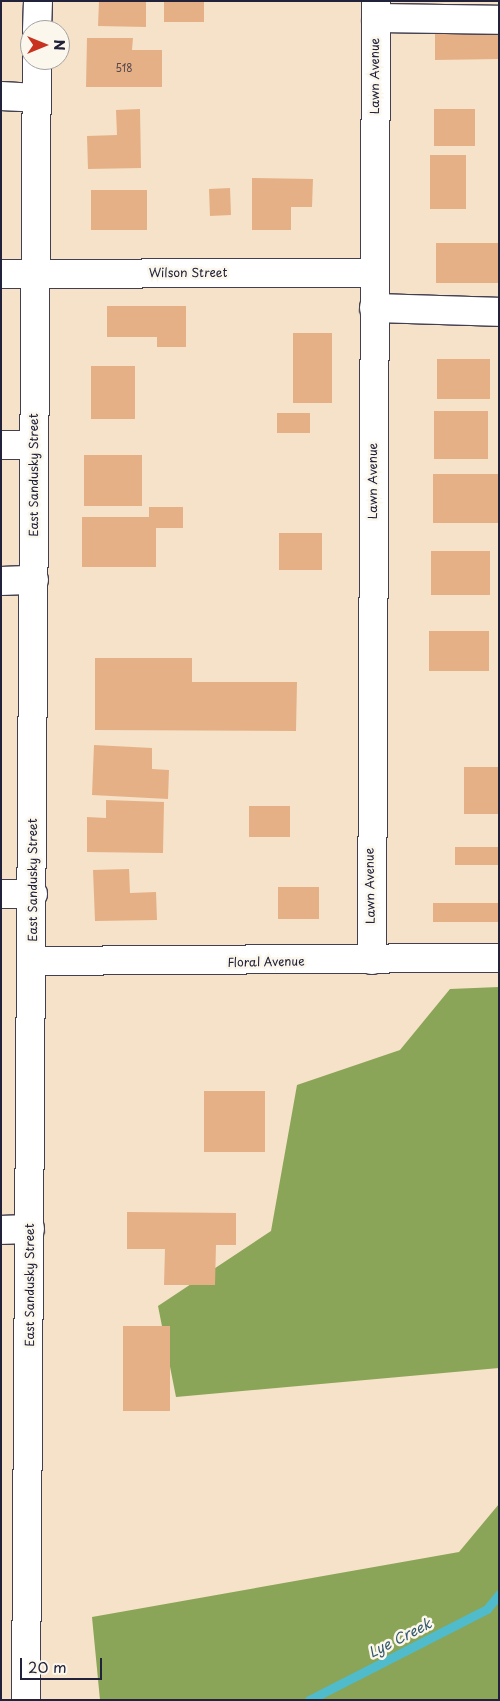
<!DOCTYPE html>
<style>
body{margin:0}
#map{position:relative;width:500px;height:1701px;overflow:hidden;background:#f5e2c8;font-family:"Playpen Sans",sans-serif}
div>[style]{position:absolute}
.forest>*{inset:0;background:#8aa557}
.stream>*{height:9px;margin:-4.5px;padding:0 4.5px;transform-origin:4.5px;border-radius:4.5px;background:#50bbcb}
.building>*{inset:0;background:#e6b086}
.roads{filter:drop-shadow(1px 0 #423f50) drop-shadow(-1px 0 #423f50) drop-shadow(0 1px #423f50) drop-shadow(0 -1px #423f50)}
.minor>*{height:28px;margin:-14px;padding:0 14px;transform-origin:14px;border-radius:14px;background:#fff}
.major>*{height:28px;margin:-14px;padding:0 14px;transform-origin:14px;border-radius:14px;background:#fff}
span{translate:-50% -50%;white-space:nowrap;text-align:center;line-height:1.15;-webkit-text-stroke:5px #fbf7ec;paint-order:stroke}
.number-label{font-size:10px;color:#53464e}
.number-label span{-webkit-text-stroke-width:0}
.street-label{font-size:12px;color:#22223b}
.water-label{font-size:14px;color:#32586d;font-style:italic}
.frame{position:absolute;inset:0;border:2px solid #22223b;pointer-events:none}
.north{position:absolute;left:20px;top:20px;width:50px;height:50px;box-sizing:border-box;background:#fbf7ec;border:1px solid #a4a2a5;border-radius:50%;rotate:90deg;font-size:14px;font-weight:700;line-height:20px;text-align:center;color:#22223b}
.north::after{content:'';display:block;margin:auto;width:18px;height:22px;background:#c8321e;clip-path:polygon(50% 0,100% 100%,50% 72%,0 100%)}
.scale{position:absolute;left:20px;top:1658px;width:82px;height:22px;box-sizing:border-box;border:2px solid #22223b;border-top:0;padding-left:6px;font-size:15px;line-height:18px;white-space:nowrap;color:#22223b;-webkit-text-stroke:4px #fbf7ec;paint-order:stroke}
</style>
<div id="map">
<div class="forest">
<div style="clip-path:polygon(499px 987px,499px 1368px,176px 1397px,158px 1306px,271px 1231px,297px 1085px,400px 1050px,450px 989px)"></div>
<div style="clip-path:polygon(499px 1504px,499px 1700px,100px 1700px,92px 1617px,459px 1552px)"></div>
</div>
<div class="stream">
<div style="left:309px;top:1700px;width:200px;rotate:-27.1deg"></div>
<div style="left:487px;top:1609px;width:19px;rotate:-51deg"></div>
</div>
<div class="building">
<div style="clip-path:polygon(99px 1px,146px 1px,146px 27px,98px 26px)"></div>
<div style="clip-path:polygon(164px 1px,204px 1px,204px 22px,164px 22px)"></div>
<div style="clip-path:polygon(435px 22px,499px 22px,499px 59px,435px 60px)"></div>
<div style="clip-path:polygon(87px 38px,133px 38px,132px 50px,162px 50px,162px 87px,86px 87px)"></div>
<div style="clip-path:polygon(140px 109px,141px 168px,88px 169px,87px 136px,117px 135px,116px 110px)"></div>
<div style="clip-path:polygon(434px 109px,475px 109px,475px 146px,434px 146px)"></div>
<div style="clip-path:polygon(430px 155px,466px 155px,466px 209px,430px 209px)"></div>
<div style="clip-path:polygon(252px 178px,313px 179px,312px 207px,291px 207px,291px 230px,252px 230px)"></div>
<div style="clip-path:polygon(230px 188px,231px 215px,210px 216px,209px 189px)"></div>
<div style="clip-path:polygon(91px 190px,147px 190px,147px 230px,91px 230px)"></div>
<div style="clip-path:polygon(436px 243px,499px 243px,499px 283px,436px 283px)"></div>
<div style="clip-path:polygon(107px 306px,186px 306px,186px 347px,157px 347px,157px 337px,107px 337px)"></div>
<div style="clip-path:polygon(293px 333px,332px 333px,332px 403px,293px 403px)"></div>
<div style="clip-path:polygon(437px 359px,490px 359px,490px 399px,437px 399px)"></div>
<div style="clip-path:polygon(91px 366px,135px 366px,135px 419px,91px 419px)"></div>
<div style="clip-path:polygon(434px 411px,488px 411px,488px 459px,434px 459px)"></div>
<div style="clip-path:polygon(277px 413px,310px 413px,310px 433px,277px 433px)"></div>
<div style="clip-path:polygon(84px 455px,142px 455px,142px 506px,84px 506px)"></div>
<div style="clip-path:polygon(433px 474px,499px 474px,499px 523px,433px 523px)"></div>
<div style="clip-path:polygon(149px 507px,183px 507px,183px 528px,156px 528px,156px 567px,82px 567px,82px 517px,149px 517px)"></div>
<div style="clip-path:polygon(279px 533px,322px 533px,322px 570px,279px 570px)"></div>
<div style="clip-path:polygon(431px 551px,490px 551px,490px 595px,431px 595px)"></div>
<div style="clip-path:polygon(429px 631px,489px 631px,489px 671px,429px 671px)"></div>
<div style="clip-path:polygon(95px 658px,192px 658px,192px 682px,297px 682px,296px 731px,95px 730px)"></div>
<div style="clip-path:polygon(94px 745px,152px 748px,152px 769px,169px 770px,168px 799px,92px 795px)"></div>
<div style="clip-path:polygon(464px 767px,499px 767px,499px 814px,464px 814px)"></div>
<div style="clip-path:polygon(106px 800px,164px 802px,163px 853px,87px 852px,87px 817px,106px 818px)"></div>
<div style="clip-path:polygon(249px 806px,290px 806px,290px 837px,249px 837px)"></div>
<div style="clip-path:polygon(455px 847px,499px 847px,499px 865px,455px 865px)"></div>
<div style="clip-path:polygon(129px 869px,130px 893px,156px 892px,157px 920px,95px 921px,93px 870px)"></div>
<div style="clip-path:polygon(278px 887px,319px 887px,319px 919px,278px 919px)"></div>
<div style="clip-path:polygon(433px 903px,499px 903px,499px 922px,433px 922px)"></div>
<div style="clip-path:polygon(204px 1091px,265px 1091px,265px 1152px,204px 1152px)"></div>
<div style="clip-path:polygon(127px 1212px,236px 1213px,236px 1245px,216px 1245px,215px 1285px,164px 1285px,165px 1249px,127px 1249px)"></div>
<div style="clip-path:polygon(123px 1326px,170px 1326px,170px 1411px,123px 1411px)"></div>
</div>
<div class="roads">
<div class="minor">
<div style="left:376px;top:18px;width:123px;rotate:0.9deg"></div>
<div style="left:1px;top:96px;width:36px;rotate:3deg"></div>
<div style="left:1px;top:274px;width:373px;rotate:-0.2deg"></div>
<div style="left:374px;top:308px;width:125px;rotate:1.8deg"></div>
<div style="left:1px;top:445px;width:33px"></div>
<div style="left:1px;top:581px;width:33px;rotate:-2deg"></div>
<div style="left:1px;top:894px;width:32px"></div>
<div style="left:372px;top:960px;width:959px;rotate:-89.76deg"></div>
<div style="left:32px;top:961px;width:467px;rotate:-0.4deg"></div>
<div style="left:1px;top:1230px;width:29px;rotate:-2deg"></div>
</div>
<div class="major">
<div style="left:37px;top:30px;width:29px;rotate:-88deg"></div>
<div style="left:26px;top:1700px;width:1640px;rotate:-89.62deg"></div>
</div>
</div>
<div class="number-label">
<span style="left:124px;top:68px">518</span>
</div>
<div class="street-label">
<span style="left:375px;top:76px;rotate:-90deg">Lawn Avenue</span>
<span style="left:188px;top:273px">Wilson Street</span>
<span style="left:34px;top:475px;rotate:-90deg">East Sandusky Street</span>
<span style="left:373px;top:481px;rotate:-90deg">Lawn Avenue</span>
<span style="left:33px;top:880px;rotate:-90deg">East Sandusky Street</span>
<span style="left:370px;top:886px;rotate:-91deg">Lawn Avenue</span>
<span style="left:266px;top:962px;rotate:-1deg">Floral Avenue</span>
<span style="left:30px;top:1285px;rotate:-90deg">East Sandusky Street</span>
</div>
<div class="water-label">
<span style="left:400px;top:1638px;rotate:-27deg">Lye Creek</span>
</div>
<div class="frame"></div>
<div class="north">N</div>
<div class="scale">20 m</div>
</div>
